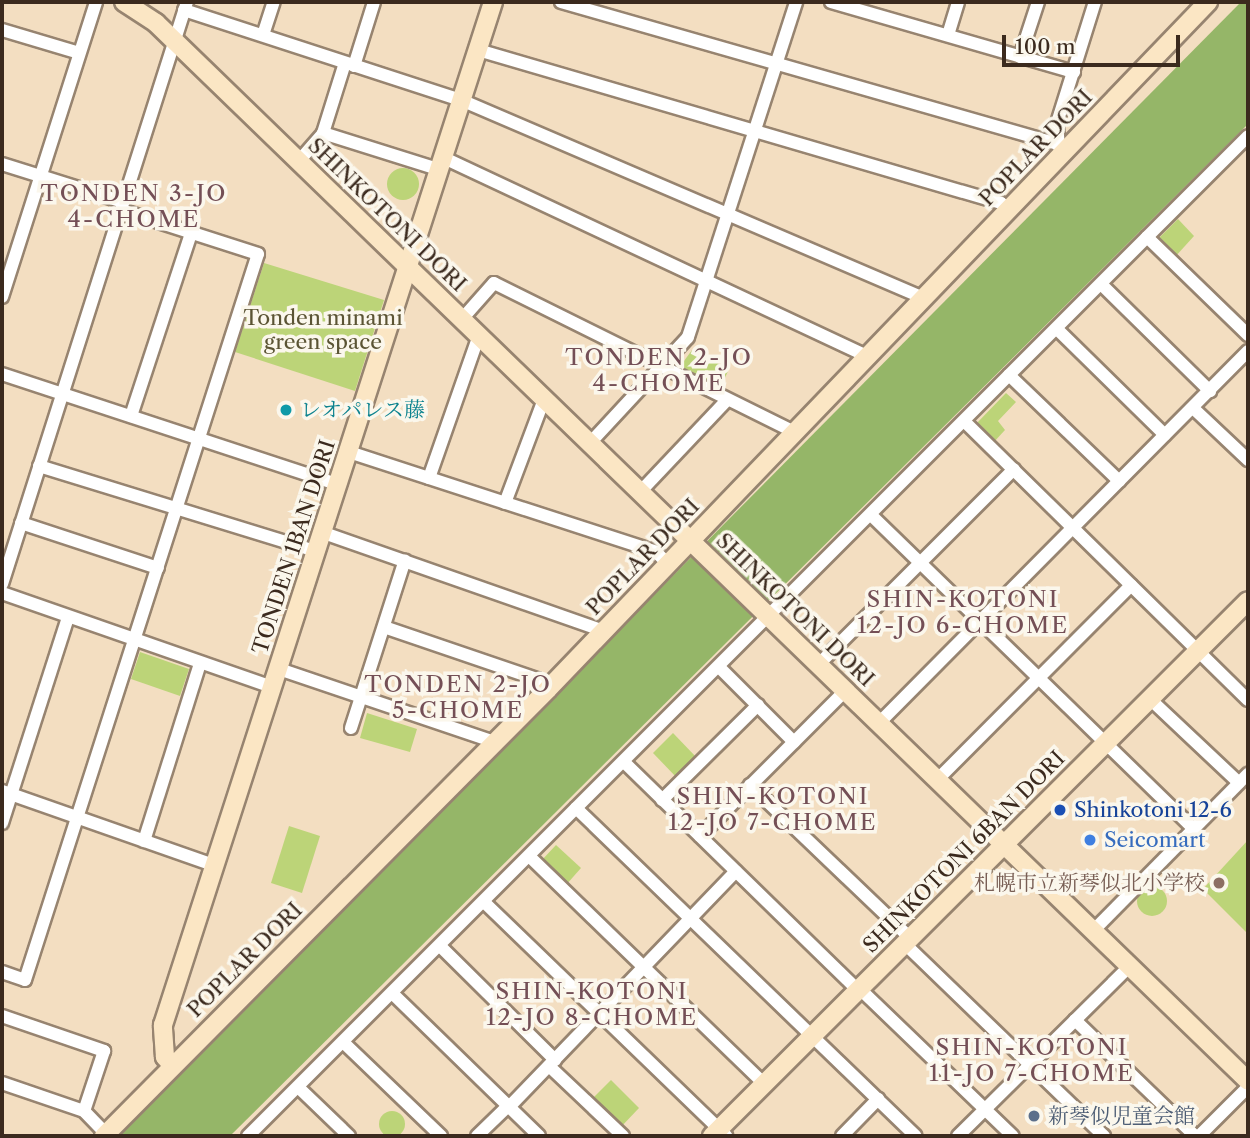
<!DOCTYPE html>
<meta charset="utf-8">
<style>
body{margin:0}
#map{position:relative;width:1250px;height:1138px;overflow:hidden;background:#f3dec1;font-family:"Libre Caslon Text","Noto Serif JP",serif}
div>[style]{position:absolute}
.green>*{inset:0;background:#bcd478}
.round{border-radius:50%}
.forest>*{inset:0;background:#95b668}
.roads{filter:drop-shadow(2px 0 #978470) drop-shadow(-2px 0 #978470) drop-shadow(0 2px #978470) drop-shadow(0 -2px #978470)}
.street>*{height:12px;margin:-6px;padding:0 6px;transform-origin:6px;border-radius:6px;background:#fff}
.secondary>*{height:18px;margin:-9px;padding:0 9px;transform-origin:9px;border-radius:9px;background:#fbe6c4}
.dots>*{width:19px;height:19px;translate:-50% -50%;box-sizing:border-box;border:4px solid #fbf7ec;border-radius:50%}
span{translate:-50% -50%;white-space:nowrap;text-align:center;line-height:1.15;-webkit-text-stroke:7px #fbf7ec;paint-order:stroke}
.street-label{font-size:21px;color:#3b2a1e}
.park-label{font-size:21px;color:#5b5434}
.culture-label{font-size:21px;color:#0d838f}
.left{translate:0 -50%;text-align:left}
.transit-label{font-size:21px;color:#164399}
.shop-label{font-size:21px;color:#366cbe}
.education-label{font-size:21px;color:#785e54}
.right{translate:-100% -50%;text-align:right}
.service-label{font-size:21px;color:#4e5e75}
.neighbourhood-label{font-size:23px;color:#744f56;letter-spacing:2px}
.frame{position:absolute;inset:0;border:4px solid #3b2a1e;pointer-events:none}
.scale{position:absolute;left:1002px;top:35px;width:178px;height:32px;box-sizing:border-box;border:4px solid #3b2a1e;border-top:0;padding-left:9px;font-size:21px;line-height:24px;white-space:nowrap;color:#3b2a1e;-webkit-text-stroke:5px #fbf7ec;paint-order:stroke}
</style>
<div id="map">
<div class="green">
<div class="round" style="left:387px;top:168px;width:32px;height:32px"></div>
<div style="clip-path:polygon(1178px 219px,1194px 236px,1175px 257px,1157px 240px)"></div>
<div style="clip-path:polygon(264px 263px,384px 300px,355px 391px,235px 352px)"></div>
<div style="clip-path:polygon(692px 350px,729px 369px,718px 393px,676px 372px)"></div>
<div style="clip-path:polygon(1006px 393px,1016px 402px,998px 421px,1005px 430px,993px 443px,975px 425px)"></div>
<div style="clip-path:polygon(140px 652px,189px 669px,180px 696px,131px 679px)"></div>
<div style="clip-path:polygon(367px 713px,417px 729px,410px 752px,360px 738px)"></div>
<div style="clip-path:polygon(673px 733px,697px 758px,678px 779px,653px 753px)"></div>
<div style="clip-path:polygon(289px 826px,320px 836px,302px 893px,271px 883px)"></div>
<div style="clip-path:polygon(1248px 840px,1248px 934px,1203px 889px)"></div>
<div style="clip-path:polygon(556px 845px,581px 868px,566px 885px,541px 861px)"></div>
<div class="round" style="left:1137px;top:886px;width:30px;height:30px"></div>
<div style="clip-path:polygon(611px 1080px,639px 1108px,620px 1128px,591px 1100px)"></div>
<div class="round" style="left:379px;top:1111px;width:26px;height:26px"></div>
</div>
<div class="forest">
<div style="clip-path:polygon(1241px 2px,1248px 2px,1248px 124px,230px 1136px,118px 1136px)"></div>
</div>
<div class="roads">
<div class="street">
<div style="left:561px;top:2px;width:513px;rotate:15.96deg"></div>
<div style="left:831px;top:2px;width:253px;rotate:16.1deg"></div>
<div style="left:184px;top:10px;width:291px;rotate:18deg"></div>
<div style="left:461px;top:100px;width:500px;rotate:23.18deg"></div>
<div style="left:2px;top:30px;width:80px;rotate:16.6deg"></div>
<div style="left:263px;top:35px;width:35px;rotate:-72deg"></div>
<div style="left:948px;top:35px;width:34px;rotate:-73deg"></div>
<div style="left:478px;top:50px;width:545px;rotate:16.31deg"></div>
<div style="left:1001px;top:203px;width:10px;rotate:53deg"></div>
<div style="left:1020px;top:57px;width:58px;rotate:-71.9deg"></div>
<div style="left:354px;top:66px;width:67px;rotate:-72.6deg"></div>
<div style="left:323px;top:133px;width:121px;rotate:17.4deg"></div>
<div style="left:1059px;top:147px;width:24px;rotate:-95deg"></div>
<div style="left:1057px;top:123px;width:127px;rotate:-72.6deg"></div>
<div style="left:442px;top:157px;width:469px;rotate:25.1deg"></div>
<div style="left:299px;top:161px;width:37px;rotate:-49deg"></div>
<div style="left:323px;top:133px;width:73px;rotate:-72.6deg"></div>
<div style="left:2px;top:164px;width:127px;rotate:17.4deg"></div>
<div style="left:1147px;top:237px;width:141px;rotate:44.1deg"></div>
<div style="left:1101px;top:284px;width:153px;rotate:44.5deg"></div>
<div style="left:2px;top:297px;width:310px;rotate:-72.3deg"></div>
<div style="left:462px;top:319px;width:48px;rotate:-48.4deg"></div>
<div style="left:494px;top:283px;width:335px;rotate:26.4deg"></div>
<div style="left:1057px;top:329px;width:151px;rotate:44.5deg"></div>
<div style="left:2px;top:374px;width:355px;rotate:18.2deg"></div>
<div style="left:1009px;top:375px;width:153px;rotate:43.9deg"></div>
<div style="left:1193px;top:408px;width:76px;rotate:43.4deg"></div>
<div style="left:131px;top:416px;width:193px;rotate:-71.8deg"></div>
<div style="left:964px;top:421px;width:398px;rotate:44.5deg"></div>
<div style="left:590px;top:443px;width:144px;rotate:-47.2deg"></div>
<div style="left:688px;top:337px;width:352px;rotate:-72.1deg"></div>
<div style="left:349px;top:452px;width:323px;rotate:18deg"></div>
<div style="left:656px;top:552px;width:16px;rotate:45deg"></div>
<div style="left:39px;top:466px;width:292px;rotate:17.1deg"></div>
<div style="left:429px;top:478px;width:151px;rotate:-70.7deg"></div>
<div style="left:640px;top:492px;width:125px;rotate:-46.6deg"></div>
<div style="left:505px;top:503px;width:111px;rotate:-69.4deg"></div>
<div style="left:871px;top:515px;width:450px;rotate:44.2deg"></div>
<div style="left:21px;top:523px;width:144px;rotate:18.2deg"></div>
<div style="left:324px;top:533px;width:297px;rotate:19.3deg"></div>
<div style="left:2px;top:584px;width:611px;rotate:-72.37deg"></div>
<div style="left:2px;top:593px;width:286px;rotate:19.2deg"></div>
<div style="left:384px;top:627px;width:162px;rotate:18.8deg"></div>
<div style="left:537px;top:679px;width:15px;rotate:42deg"></div>
<div style="left:818px;top:665px;width:277px;rotate:-45deg"></div>
<div style="left:719px;top:667px;width:106px;rotate:45deg"></div>
<div style="left:279px;top:669px;width:228px;rotate:18.7deg"></div>
<div style="left:1150px;top:699px;width:122px;rotate:43.3deg"></div>
<div style="left:879px;top:723px;width:524px;rotate:-45.23deg"></div>
<div style="left:351px;top:728px;width:176px;rotate:-72.2deg"></div>
<div style="left:624px;top:762px;width:327px;rotate:44.3deg"></div>
<div style="left:937px;top:780px;width:275px;rotate:-45.1deg"></div>
<div style="left:750px;top:785px;width:221px;rotate:43.7deg"></div>
<div style="left:2px;top:791px;width:227px;rotate:19.3deg"></div>
<div style="left:662px;top:800px;width:135px;rotate:-44.7deg"></div>
<div style="left:576px;top:808px;width:472px;rotate:44deg"></div>
<div style="left:2px;top:823px;width:213px;rotate:-72.2deg"></div>
<div style="left:700px;top:836px;width:205px;rotate:-45deg"></div>
<div style="left:144px;top:841px;width:187px;rotate:-72.5deg"></div>
<div style="left:529px;top:856px;width:327px;rotate:44.1deg"></div>
<div style="left:484px;top:902px;width:337px;rotate:44deg"></div>
<div style="left:1093px;top:931px;width:221px;rotate:-45.4deg"></div>
<div style="left:905px;top:944px;width:277px;rotate:44deg"></div>
<div style="left:440px;top:946px;width:162px;rotate:44.7deg"></div>
<div style="left:2px;top:972px;width:24px;rotate:19deg"></div>
<div style="left:25px;top:980px;width:762px;rotate:-72.21deg"></div>
<div style="left:258px;top:254px;width:144px;rotate:-162.2deg"></div>
<div style="left:860px;top:989px;width:212px;rotate:43.9deg"></div>
<div style="left:392px;top:993px;width:205px;rotate:44.2deg"></div>
<div style="left:2px;top:1016px;width:108px;rotate:18.9deg"></div>
<div style="left:104px;top:1051px;width:63px;rotate:108.4deg"></div>
<div style="left:1075px;top:1020px;width:167px;rotate:44deg"></div>
<div style="left:343px;top:1042px;width:136px;rotate:43.8deg"></div>
<div style="left:549px;top:1066px;width:102px;rotate:43.4deg"></div>
<div style="left:2px;top:1083px;width:87px;rotate:18.9deg"></div>
<div style="left:84px;top:1111px;width:32px;rotate:46deg"></div>
<div style="left:298px;top:1087px;width:71px;rotate:43.9deg"></div>
<div style="left:509px;top:1107px;width:327px;rotate:-46.1deg"></div>
<div style="left:248px;top:1136px;width:1414px;rotate:-45deg"></div>
<div style="left:477px;top:1136px;width:43px;rotate:-44.1deg"></div>
<div style="left:842px;top:1136px;width:52px;rotate:-45.8deg"></div>
<div style="left:958px;top:1136px;width:242px;rotate:-44.7deg"></div>
<div style="left:1199px;top:1136px;width:69px;rotate:-45deg"></div>
</div>
<div class="secondary">
<div style="left:124px;top:2px;width:38px;rotate:33deg"></div>
<div style="left:156px;top:23px;width:1520px;rotate:44.09deg"></div>
<div style="left:172px;top:1065px;width:11px;rotate:-131deg"></div>
<div style="left:165px;top:1057px;width:32px;rotate:-94deg"></div>
<div style="left:163px;top:1025px;width:1075px;rotate:-72.12deg"></div>
<div style="left:104px;top:1136px;width:630px;rotate:-45.19deg"></div>
<div style="left:548px;top:689px;width:953px;rotate:-46.15deg"></div>
<div style="left:712px;top:1136px;width:757px;rotate:-44.95deg"></div>
</div>
</div>
<div class="dots">
<div style="left:286px;top:410px;background:#0f9aa8"></div>
<div style="left:1060px;top:810px;background:#1a4fb4"></div>
<div style="left:1090px;top:840px;background:#3f7fe0"></div>
<div style="left:1219px;top:883px;background:#8d6e63"></div>
<div style="left:1034px;top:1116px;background:#5c6f8a"></div>
</div>
<div class="street-label">
<span style="left:1036px;top:148px;rotate:-46deg">POPLAR DORI</span>
<span style="left:387px;top:215px;rotate:44deg">SHINKOTONI DORI</span>
<span style="left:294px;top:547px;rotate:-72deg">TONDEN 1BAN DORI</span>
<span style="left:643px;top:557px;rotate:-46deg">POPLAR DORI</span>
<span style="left:795px;top:610px;rotate:44deg">SHINKOTONI DORI</span>
<span style="left:964px;top:852px;rotate:-45deg">SHINKOTONI 6BAN DORI</span>
<span style="left:245px;top:960px;rotate:-45deg">POPLAR DORI</span>
</div>
<div class="park-label">
<span style="left:323px;top:330px">Tonden minami<br>green space</span>
</div>
<div class="culture-label">
<span class="left" style="left:300px;top:410px">レオパレス藤</span>
</div>
<div class="transit-label">
<span class="left" style="left:1074px;top:810px">Shinkotoni 12-6</span>
</div>
<div class="shop-label">
<span class="left" style="left:1104px;top:840px">Seicomart</span>
</div>
<div class="education-label">
<span class="right" style="left:1205px;top:883px">札幌市立新琴似北小学校</span>
</div>
<div class="service-label">
<span class="left" style="left:1048px;top:1116px">新琴似児童会館</span>
</div>
<div class="neighbourhood-label">
<span style="left:134px;top:206px">TONDEN 3-JO<br>4-CHOME</span>
<span style="left:659px;top:370px">TONDEN 2-JO<br>4-CHOME</span>
<span style="left:963px;top:612px">SHIN-KOTONI<br>12-JO 6-CHOME</span>
<span style="left:458px;top:697px">TONDEN 2-JO<br>5-CHOME</span>
<span style="left:773px;top:809px">SHIN-KOTONI<br>12-JO 7-CHOME</span>
<span style="left:592px;top:1004px">SHIN-KOTONI<br>12-JO 8-CHOME</span>
<span style="left:1032px;top:1060px">SHIN-KOTONI<br>11-JO 7-CHOME</span>
</div>
<div class="frame"></div>
<div class="scale">100 m</div>
</div>
